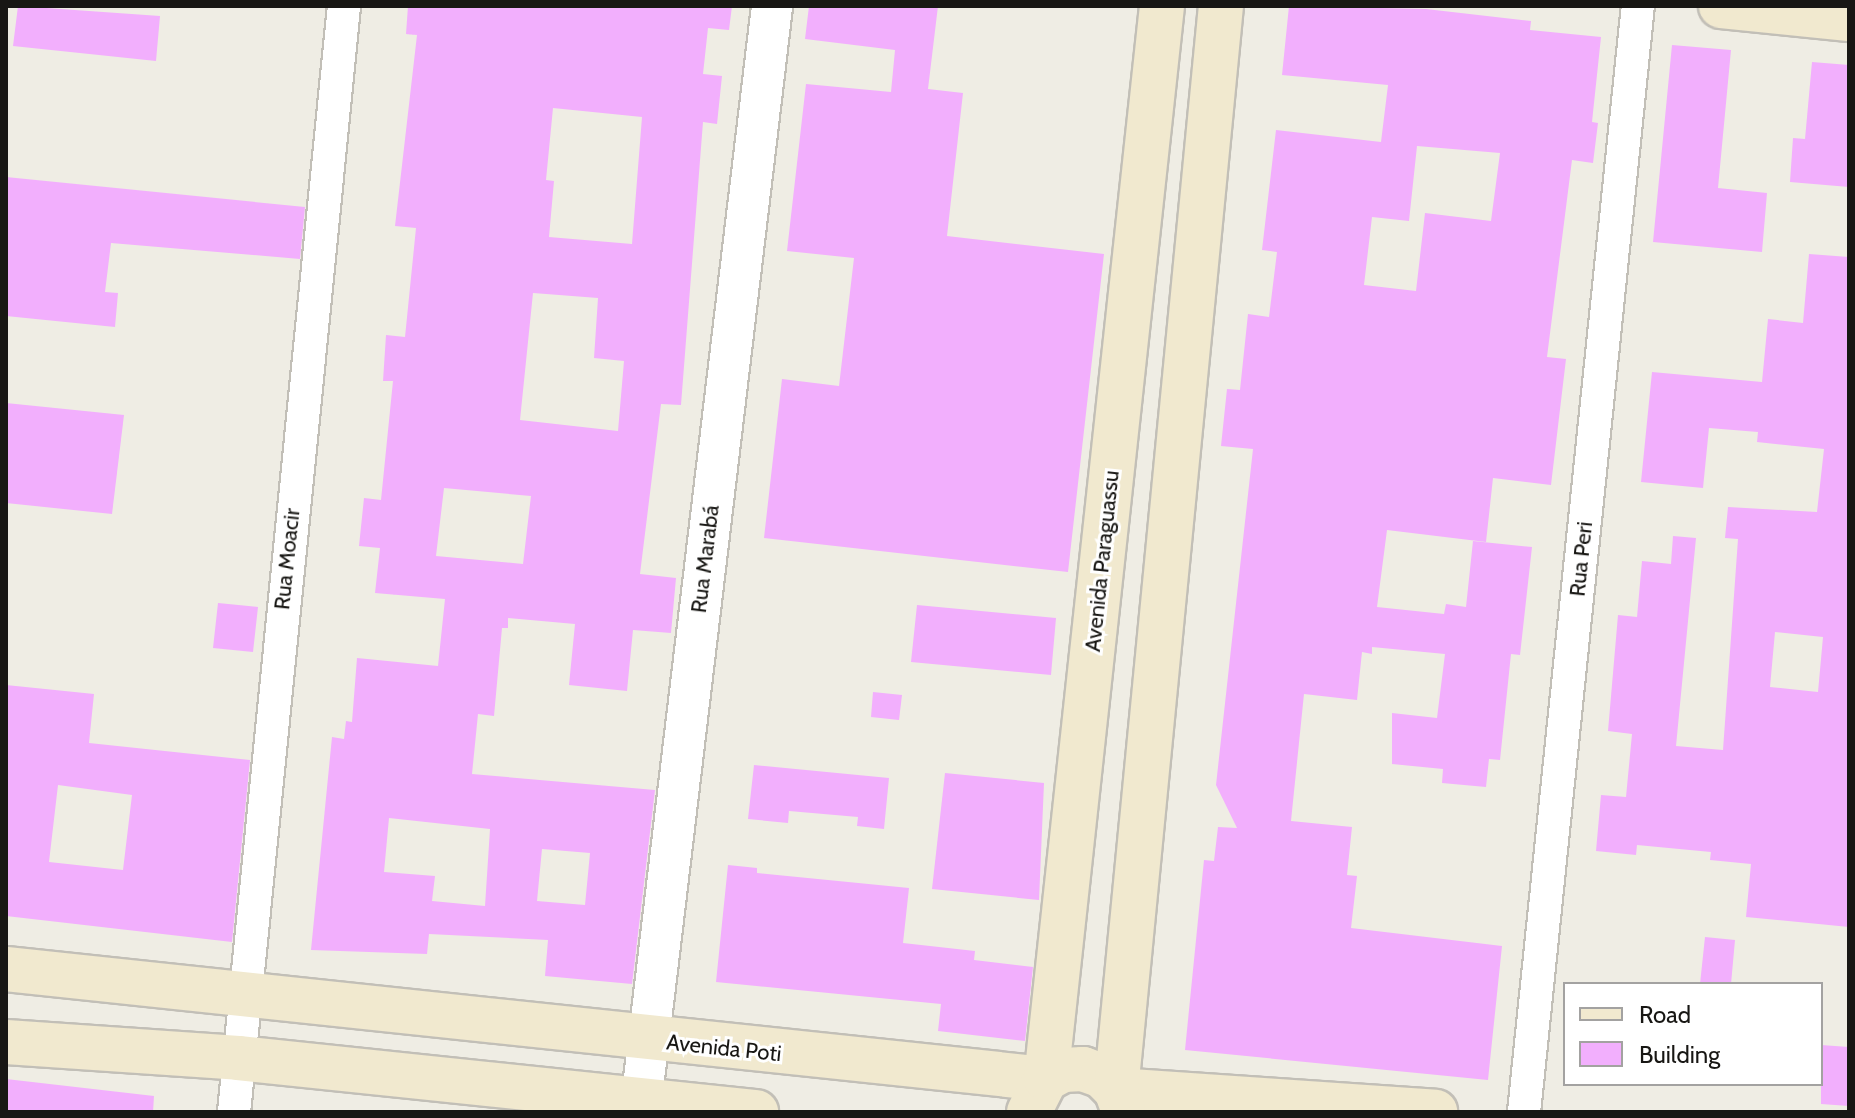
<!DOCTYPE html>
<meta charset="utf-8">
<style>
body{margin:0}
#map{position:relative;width:1855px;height:1118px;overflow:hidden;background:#efede4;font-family:Cabin,sans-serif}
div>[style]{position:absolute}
.building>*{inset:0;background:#f2affd}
.roads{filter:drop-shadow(2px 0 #c2bfb7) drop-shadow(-2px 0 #c2bfb7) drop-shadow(0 2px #c2bfb7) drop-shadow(0 -2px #c2bfb7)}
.minor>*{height:32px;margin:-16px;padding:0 16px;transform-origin:16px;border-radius:16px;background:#fff}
.tertiary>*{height:40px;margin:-20px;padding:0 20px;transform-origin:20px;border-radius:20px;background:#fff}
.secondary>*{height:44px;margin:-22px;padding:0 22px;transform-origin:22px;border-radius:22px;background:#f1e9cf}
span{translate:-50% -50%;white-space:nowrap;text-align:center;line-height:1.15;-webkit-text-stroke:6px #fff;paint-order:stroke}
.street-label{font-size:22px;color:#181714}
.frame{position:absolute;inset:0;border:8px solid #181714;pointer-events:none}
.legend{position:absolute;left:1563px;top:982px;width:260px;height:104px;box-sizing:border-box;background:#fff;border:2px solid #a3a2a1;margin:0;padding:10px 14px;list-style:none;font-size:24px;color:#181714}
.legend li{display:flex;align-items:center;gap:16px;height:40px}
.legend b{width:40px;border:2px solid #a3a2a1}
</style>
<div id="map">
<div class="building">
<div style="clip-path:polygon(18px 6px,160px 16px,156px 61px,13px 46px)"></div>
<div style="clip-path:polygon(evenodd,408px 6px,732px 6px,729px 30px,708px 28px,703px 74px,722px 76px,717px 124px,703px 122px,681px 405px,661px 404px,640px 574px,676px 578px,671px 633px,633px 630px,627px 691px,569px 685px,575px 624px,508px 618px,508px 628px,502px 628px,494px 716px,478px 714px,472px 774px,655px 790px,632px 984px,545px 976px,548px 940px,429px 934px,427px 954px,311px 950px,332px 737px,344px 739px,346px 721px,352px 722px,357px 658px,438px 666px,445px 599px,375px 593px,380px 548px,359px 546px,364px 498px,381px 500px,393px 381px,383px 381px,386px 335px,405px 337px,416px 228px,395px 226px,417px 35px,406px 34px,408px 6px,553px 108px,642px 117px,632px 244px,549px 237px,554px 181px,546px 180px,553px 108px,408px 6px,533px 293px,598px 298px,594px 358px,624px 361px,618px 431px,520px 420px,533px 293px,408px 6px,444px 488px,531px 496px,523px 564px,436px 556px,444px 488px,408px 6px,389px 818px,490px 829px,485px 906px,432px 901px,435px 876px,384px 872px,389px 818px,408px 6px,542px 849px,590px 853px,585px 905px,537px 901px,542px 849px)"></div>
<div style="clip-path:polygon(809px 6px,938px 6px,928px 89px,963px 93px,947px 236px,1104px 254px,1068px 572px,764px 538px,782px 379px,839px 386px,854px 258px,787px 251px,806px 84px,891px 92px,895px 50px,805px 39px)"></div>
<div style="clip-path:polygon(evenodd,1289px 6px,1426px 9px,1531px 21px,1530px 30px,1601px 37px,1592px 122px,1598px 123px,1593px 163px,1572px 160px,1547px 357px,1566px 359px,1551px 485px,1493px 478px,1486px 542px,1387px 530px,1377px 607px,1444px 614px,1446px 604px,1466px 607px,1473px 541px,1532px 547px,1520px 655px,1511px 654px,1500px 760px,1489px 759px,1486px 787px,1442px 783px,1443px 769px,1392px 764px,1392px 713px,1437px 718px,1445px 654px,1372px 647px,1372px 654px,1362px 652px,1357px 700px,1304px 694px,1291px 821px,1352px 827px,1347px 875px,1357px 876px,1351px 928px,1502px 946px,1488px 1080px,1185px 1050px,1204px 860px,1214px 861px,1218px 827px,1237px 828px,1216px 785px,1253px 449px,1221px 446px,1227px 389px,1240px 390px,1248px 314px,1269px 317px,1277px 252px,1262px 250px,1276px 130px,1381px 142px,1388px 85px,1282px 75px,1289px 6px,1417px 146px,1500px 153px,1491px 221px,1425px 213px,1416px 291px,1364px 285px,1372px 217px,1409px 221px,1417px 146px)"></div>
<div style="clip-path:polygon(1672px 45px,1731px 50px,1718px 188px,1767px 193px,1762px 252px,1653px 242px)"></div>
<div style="clip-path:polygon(1812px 62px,1849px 65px,1849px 187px,1790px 182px,1793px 138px,1805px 139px)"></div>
<div style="clip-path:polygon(6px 177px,305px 207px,300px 259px,111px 243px,105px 292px,118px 293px,115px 327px,6px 316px)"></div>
<div style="clip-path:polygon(evenodd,1809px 254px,1849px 257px,1849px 927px,1746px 917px,1751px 864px,1710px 860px,1711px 852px,1637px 845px,1636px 855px,1596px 851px,1601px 795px,1626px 797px,1632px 734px,1608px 731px,1618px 615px,1637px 617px,1642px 561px,1671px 564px,1673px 536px,1696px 538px,1676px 746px,1723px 750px,1738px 539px,1725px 538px,1728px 507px,1817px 512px,1824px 449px,1757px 442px,1758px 432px,1709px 428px,1703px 488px,1641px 482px,1652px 372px,1762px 382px,1768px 319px,1803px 323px,1809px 254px,1775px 632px,1823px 637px,1818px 692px,1770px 687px,1775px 632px)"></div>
<div style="clip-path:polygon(6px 403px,124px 415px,112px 514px,6px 503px)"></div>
<div style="clip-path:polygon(218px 603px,258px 607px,253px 652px,213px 648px)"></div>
<div style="clip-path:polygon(917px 605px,1056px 618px,1051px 675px,911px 662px)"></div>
<div style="clip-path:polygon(evenodd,6px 685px,94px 694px,89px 743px,250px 760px,232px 942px,6px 916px,6px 685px,58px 785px,132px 795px,123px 870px,49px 862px,58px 785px)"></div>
<div style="clip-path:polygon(873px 692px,902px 695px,899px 720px,871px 717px)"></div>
<div style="clip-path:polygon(754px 765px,889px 778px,884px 829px,857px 826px,858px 817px,789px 811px,788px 823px,748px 819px)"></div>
<div style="clip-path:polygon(945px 773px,1044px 783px,1039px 900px,932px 889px)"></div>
<div style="clip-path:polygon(728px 865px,757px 868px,757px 873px,909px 888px,903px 943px,975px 951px,974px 960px,1033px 967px,1025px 1041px,938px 1031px,941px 1004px,716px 982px)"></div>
<div style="clip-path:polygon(1705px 937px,1735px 940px,1731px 984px,1700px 984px)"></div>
<div style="clip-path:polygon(1821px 1045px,1849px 1047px,1849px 1106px,1821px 1104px)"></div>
<div style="clip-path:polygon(6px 1079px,154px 1096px,153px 1112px,6px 1112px)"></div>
</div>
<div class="roads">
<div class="minor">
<div style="left:234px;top:1112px;width:1111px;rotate:-84.32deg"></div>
<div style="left:1524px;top:1112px;width:1112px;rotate:-84.12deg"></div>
</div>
<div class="tertiary">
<div style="left:640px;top:1112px;width:1114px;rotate:-83.19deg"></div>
</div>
<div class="secondary">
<div style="left:1721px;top:6px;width:129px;rotate:5.8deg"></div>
<div style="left:6px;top:969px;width:1046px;rotate:6.04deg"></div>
<div style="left:1046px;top:1079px;width:19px;rotate:-28deg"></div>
<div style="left:1063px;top:1070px;width:20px;rotate:-3deg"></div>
<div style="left:1083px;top:1069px;width:20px;rotate:20deg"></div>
<div style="left:1102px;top:1076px;width:20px;rotate:45deg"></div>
<div style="left:1116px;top:1090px;width:320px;rotate:3.9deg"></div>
<div style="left:6px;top:1042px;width:233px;rotate:3.9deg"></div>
<div style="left:238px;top:1058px;width:521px;rotate:5.95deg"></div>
<div style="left:1123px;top:1109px;width:20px;rotate:-110deg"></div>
<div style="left:1116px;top:1090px;width:1089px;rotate:-84.47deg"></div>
<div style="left:1029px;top:1112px;width:37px;rotate:-63deg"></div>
<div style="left:1046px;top:1079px;width:1079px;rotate:-83.83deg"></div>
</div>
</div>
<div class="street-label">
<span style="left:287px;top:559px;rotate:-84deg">Rua Moacir</span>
<span style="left:705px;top:559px;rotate:-83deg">Rua Marabá</span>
<span style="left:1581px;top:559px;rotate:-84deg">Rua Peri</span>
<span style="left:1102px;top:561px;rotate:-84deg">Avenida Paraguassu</span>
<span style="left:724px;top:1048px;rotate:6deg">Avenida Poti</span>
</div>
<div class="frame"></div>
<ul class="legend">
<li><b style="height:10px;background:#f1e9cf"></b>Road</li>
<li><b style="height:22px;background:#f2affd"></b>Building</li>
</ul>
</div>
